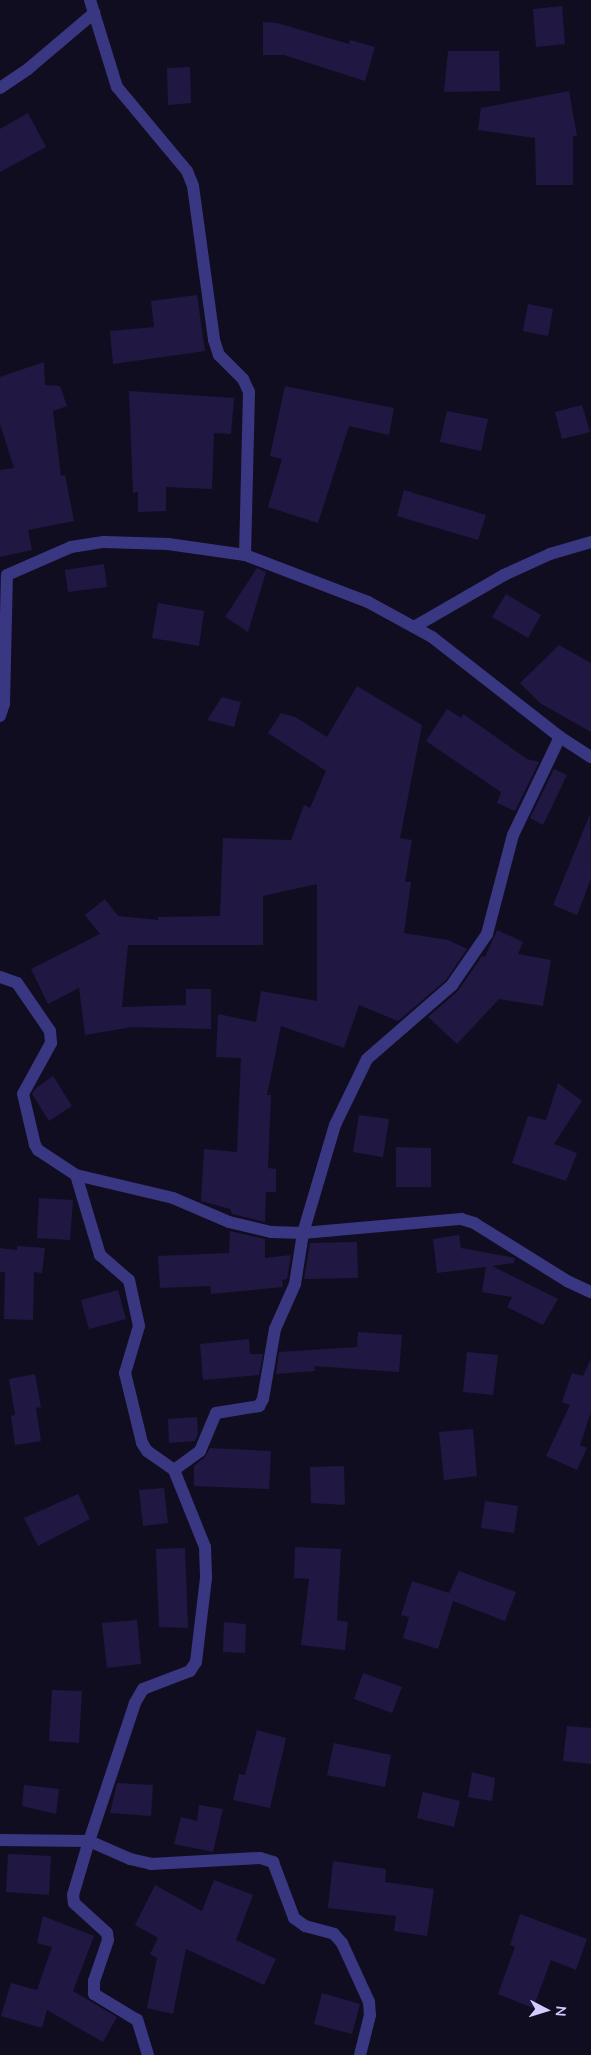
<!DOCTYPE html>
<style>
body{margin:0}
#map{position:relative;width:591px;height:2055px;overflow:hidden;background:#100d21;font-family:Mulish,sans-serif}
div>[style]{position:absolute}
.building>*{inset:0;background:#201842}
.street>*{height:12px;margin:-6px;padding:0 6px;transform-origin:6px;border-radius:6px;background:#393781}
span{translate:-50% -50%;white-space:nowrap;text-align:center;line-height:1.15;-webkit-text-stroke:4px #100d21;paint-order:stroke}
.north{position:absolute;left:521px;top:1985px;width:50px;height:50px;-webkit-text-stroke:4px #100d21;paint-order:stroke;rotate:95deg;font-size:14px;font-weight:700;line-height:20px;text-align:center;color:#d2ccff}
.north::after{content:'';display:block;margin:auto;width:18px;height:22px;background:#d2ccff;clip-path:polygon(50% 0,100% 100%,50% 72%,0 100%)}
</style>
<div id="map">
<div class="building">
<div style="clip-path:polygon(562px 6px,565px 44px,536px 47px,533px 9px)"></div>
<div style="clip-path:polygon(263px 22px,277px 23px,349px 44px,350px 40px,375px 47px,365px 81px,284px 55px,263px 55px)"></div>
<div style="clip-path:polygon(448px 51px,499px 51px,500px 91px,444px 92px)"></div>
<div style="clip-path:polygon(190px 67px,191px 103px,168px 105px,167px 68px)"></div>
<div style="clip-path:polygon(569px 91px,577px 136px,573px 136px,573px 185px,536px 185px,535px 138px,478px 130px,481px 108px)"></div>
<div style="clip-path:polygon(28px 113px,46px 147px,0 172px,0 129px)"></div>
<div style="clip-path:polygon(197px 295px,205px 351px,113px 364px,110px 331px,154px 327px,151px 301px)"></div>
<div style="clip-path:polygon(528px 304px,553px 309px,548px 336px,523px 331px)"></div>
<div style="clip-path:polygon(44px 362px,45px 385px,60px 386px,67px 406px,53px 411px,61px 476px,65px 475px,74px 521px,28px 530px,32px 550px,0 557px,0 470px,14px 468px,0 424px,0 377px)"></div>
<div style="clip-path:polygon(285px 386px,394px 408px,389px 435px,349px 426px,318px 523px,268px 507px,282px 459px,270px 456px)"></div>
<div style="clip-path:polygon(129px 391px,234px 398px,231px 434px,214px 433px,212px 489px,166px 487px,166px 511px,138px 512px,138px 492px,133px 493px)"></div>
<div style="clip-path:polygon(582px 405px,590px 432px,562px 439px,555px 412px)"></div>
<div style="clip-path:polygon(447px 411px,488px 419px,481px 451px,440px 442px)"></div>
<div style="clip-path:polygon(404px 490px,486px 515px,478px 540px,397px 516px)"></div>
<div style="clip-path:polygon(104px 564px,107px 587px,68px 592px,65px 570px)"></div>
<div style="clip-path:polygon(257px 568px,266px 572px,248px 632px,225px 617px)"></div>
<div style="clip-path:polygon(506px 594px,541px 615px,528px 638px,492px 617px)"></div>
<div style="clip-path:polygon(158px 603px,204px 611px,199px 646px,152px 638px)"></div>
<div style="clip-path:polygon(559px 645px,591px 663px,591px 732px,540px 703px,520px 683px)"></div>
<div style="clip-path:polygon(357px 686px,422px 725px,400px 838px,412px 840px,405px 882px,411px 882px,404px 933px,448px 940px,467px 949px,446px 980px,398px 1021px,359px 1005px,344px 1048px,281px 1026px,267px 1095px,271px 1095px,268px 1168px,276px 1169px,276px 1192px,266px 1192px,265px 1222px,232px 1214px,230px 1209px,201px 1201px,204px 1149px,237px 1152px,241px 1058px,216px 1057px,218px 1014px,256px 1022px,261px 991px,317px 1001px,317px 884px,263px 896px,263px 945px,128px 945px,122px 1007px,186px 1005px,186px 989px,211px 989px,211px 1029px,132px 1027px,85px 1035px,79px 988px,48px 1004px,31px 969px,100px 934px,85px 915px,105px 899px,118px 916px,158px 920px,158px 917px,220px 916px,223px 838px,291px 840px,304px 805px,310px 808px,326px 771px,268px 733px,281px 713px,295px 717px,327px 737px)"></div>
<div style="clip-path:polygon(222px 697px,241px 702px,234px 727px,207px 720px)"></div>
<div style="clip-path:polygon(447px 709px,461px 718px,463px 714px,527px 759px,539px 762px,515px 811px,497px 803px,501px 792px,426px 741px)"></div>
<div style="clip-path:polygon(554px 769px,567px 775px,543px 825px,530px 818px)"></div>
<div style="clip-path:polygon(590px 814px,591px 879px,577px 915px,553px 905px)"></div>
<div style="clip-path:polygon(497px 930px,523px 942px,518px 954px,551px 960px,543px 1006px,499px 999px,457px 1044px,428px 1017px,458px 991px,482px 956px,485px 957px)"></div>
<div style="clip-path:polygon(53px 1076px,72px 1106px,49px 1121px,32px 1094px,36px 1088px)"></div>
<div style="clip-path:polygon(558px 1083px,582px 1101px,554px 1144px,577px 1153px,566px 1181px,512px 1163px,528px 1116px,546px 1120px)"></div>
<div style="clip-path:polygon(359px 1115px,389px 1119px,383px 1157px,353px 1152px)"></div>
<div style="clip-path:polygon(396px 1147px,431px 1148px,431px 1187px,396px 1187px)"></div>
<div style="clip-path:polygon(39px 1198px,73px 1200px,70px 1240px,37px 1238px)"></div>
<div style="clip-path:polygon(230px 1231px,265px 1239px,265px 1258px,291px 1255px,287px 1279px,282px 1280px,283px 1287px,211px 1294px,210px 1286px,160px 1288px,158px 1256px,229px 1253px)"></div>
<div style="clip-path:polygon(459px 1235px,461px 1248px,515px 1258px,514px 1263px,492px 1266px,558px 1299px,543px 1325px,507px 1307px,512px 1297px,482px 1292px,486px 1267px,437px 1273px,433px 1239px)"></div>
<div style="clip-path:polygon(357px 1242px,358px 1278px,304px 1279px,310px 1243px)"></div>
<div style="clip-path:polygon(17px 1246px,45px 1248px,42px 1273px,34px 1272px,33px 1320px,4px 1319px,5px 1272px,0 1272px,0 1248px,17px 1250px)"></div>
<div style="clip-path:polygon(118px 1290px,126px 1319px,89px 1329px,81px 1300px)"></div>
<div style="clip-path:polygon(358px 1332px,402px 1335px,399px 1372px,314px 1366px,315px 1371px,276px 1374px,279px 1352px,357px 1347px)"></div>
<div style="clip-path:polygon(249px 1339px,250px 1354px,263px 1354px,259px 1375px,203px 1380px,200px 1344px)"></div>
<div style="clip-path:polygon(467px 1352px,498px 1355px,493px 1395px,463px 1392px)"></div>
<div style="clip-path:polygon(591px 1359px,591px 1412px,580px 1445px,587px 1448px,577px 1470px,546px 1456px,570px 1405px,562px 1402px,572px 1373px,583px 1376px)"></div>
<div style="clip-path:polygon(35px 1374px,41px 1407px,36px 1408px,41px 1441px,15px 1445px,11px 1416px,15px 1415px,9px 1379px)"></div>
<div style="clip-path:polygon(197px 1417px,198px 1434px,195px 1441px,169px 1443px,168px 1419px)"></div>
<div style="clip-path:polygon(473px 1429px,477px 1476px,444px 1480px,439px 1432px)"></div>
<div style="clip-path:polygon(210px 1448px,271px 1451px,269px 1489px,194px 1486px,194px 1466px,205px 1457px)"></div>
<div style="clip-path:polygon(344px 1466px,345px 1505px,311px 1503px,310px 1467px)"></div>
<div style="clip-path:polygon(164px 1488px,168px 1523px,143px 1526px,139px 1490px)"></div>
<div style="clip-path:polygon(78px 1494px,90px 1519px,38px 1546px,24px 1518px)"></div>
<div style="clip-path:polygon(485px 1501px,518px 1506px,514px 1533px,481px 1528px)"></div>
<div style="clip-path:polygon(295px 1547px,341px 1549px,337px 1620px,348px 1622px,345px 1650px,301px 1645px,309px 1579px,294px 1578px)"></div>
<div style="clip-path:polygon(185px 1548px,188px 1628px,159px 1627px,156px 1549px)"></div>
<div style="clip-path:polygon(459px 1571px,516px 1592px,505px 1621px,453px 1601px,438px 1649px,403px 1638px,409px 1617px,401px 1615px,412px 1581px,449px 1593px)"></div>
<div style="clip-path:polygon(137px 1620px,141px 1664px,107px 1668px,102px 1623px)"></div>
<div style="clip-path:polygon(224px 1622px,246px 1624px,245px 1653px,223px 1652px)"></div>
<div style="clip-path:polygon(363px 1673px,402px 1687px,392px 1713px,354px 1699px)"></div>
<div style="clip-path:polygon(52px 1690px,82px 1691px,79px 1743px,49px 1741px)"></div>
<div style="clip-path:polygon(567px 1726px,591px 1728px,591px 1764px,563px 1761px)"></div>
<div style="clip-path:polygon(257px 1730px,286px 1738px,270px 1808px,233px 1800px,239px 1774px,245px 1775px)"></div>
<div style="clip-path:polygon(334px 1743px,391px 1755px,385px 1787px,327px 1775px)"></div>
<div style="clip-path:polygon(472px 1772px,495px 1778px,492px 1801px,468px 1797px)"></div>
<div style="clip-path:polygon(117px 1783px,153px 1785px,151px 1816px,110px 1813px)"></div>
<div style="clip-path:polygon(24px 1785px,59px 1789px,56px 1814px,22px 1806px)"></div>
<div style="clip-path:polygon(423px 1792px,460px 1801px,454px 1827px,417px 1818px)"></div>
<div style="clip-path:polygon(199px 1805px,223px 1809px,213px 1852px,174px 1844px,181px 1817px,197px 1821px)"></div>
<div style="clip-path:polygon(8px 1854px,51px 1856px,49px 1895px,6px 1892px)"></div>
<div style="clip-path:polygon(333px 1861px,386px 1869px,385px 1882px,434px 1889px,427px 1936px,394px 1931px,396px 1916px,328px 1908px)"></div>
<div style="clip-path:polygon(214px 1880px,253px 1895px,236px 1940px,276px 1959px,264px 1985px,186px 1949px,173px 2014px,147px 2008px,157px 1958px,150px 1954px,158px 1938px,135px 1925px,155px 1885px,202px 1911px)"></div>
<div style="clip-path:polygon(520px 1914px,587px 1939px,576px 1970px,551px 1960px,533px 2008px,498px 1994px,515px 1947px,510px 1945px)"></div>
<div style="clip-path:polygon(43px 1916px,94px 1936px,73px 1991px,117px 2017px,103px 2042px,47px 2010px,42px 2028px,1px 2016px,11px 1983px,37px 1990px,52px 1947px,37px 1943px)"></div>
<div style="clip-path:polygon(322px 1993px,360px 2004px,352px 2034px,314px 2024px)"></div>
</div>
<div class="street">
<div style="left:90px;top:0;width:91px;rotate:72.8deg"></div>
<div style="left:117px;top:87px;width:109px;rotate:50.2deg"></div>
<div style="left:187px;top:171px;width:16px;rotate:68deg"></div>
<div style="left:193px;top:186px;width:155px;rotate:82.2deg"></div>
<div style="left:214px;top:340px;width:16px;rotate:72deg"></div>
<div style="left:219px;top:355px;width:34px;rotate:45deg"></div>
<div style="left:243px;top:379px;width:14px;rotate:65deg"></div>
<div style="left:249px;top:392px;width:163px;rotate:91.4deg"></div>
<div style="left:0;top:88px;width:34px;rotate:-34deg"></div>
<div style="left:28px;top:69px;width:87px;rotate:-40.3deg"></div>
<div style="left:414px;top:627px;width:104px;rotate:-30deg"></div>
<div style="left:504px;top:575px;width:51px;rotate:-24.5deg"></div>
<div style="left:550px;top:554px;width:43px;rotate:-16.3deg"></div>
<div style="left:0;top:716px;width:13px;rotate:-72deg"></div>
<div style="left:4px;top:704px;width:129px;rotate:-88.7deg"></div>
<div style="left:7px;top:575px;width:70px;rotate:-23.6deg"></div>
<div style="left:71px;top:547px;width:33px;rotate:-9deg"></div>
<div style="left:104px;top:542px;width:64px;rotate:1.8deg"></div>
<div style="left:168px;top:544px;width:78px;rotate:8.1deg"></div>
<div style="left:245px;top:555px;width:132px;rotate:20.9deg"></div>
<div style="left:368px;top:602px;width:73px;rotate:28.7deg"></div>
<div style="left:432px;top:637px;width:162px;rotate:38deg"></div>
<div style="left:560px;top:737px;width:37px;rotate:33deg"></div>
<div style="left:0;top:977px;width:18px;rotate:19deg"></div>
<div style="left:17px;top:983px;width:58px;rotate:55.5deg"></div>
<div style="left:50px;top:1031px;width:12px;rotate:85deg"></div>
<div style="left:51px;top:1043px;width:58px;rotate:118.8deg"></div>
<div style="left:23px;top:1094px;width:52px;rotate:76.8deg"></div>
<div style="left:35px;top:1145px;width:6px;rotate:59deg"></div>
<div style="left:38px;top:1150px;width:45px;rotate:33.3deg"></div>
<div style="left:76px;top:1175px;width:84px;rotate:73.3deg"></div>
<div style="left:100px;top:1255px;width:38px;rotate:41deg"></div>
<div style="left:129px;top:1280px;width:47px;rotate:77.7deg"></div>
<div style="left:139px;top:1326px;width:49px;rotate:106.6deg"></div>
<div style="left:125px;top:1373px;width:72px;rotate:76.3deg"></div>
<div style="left:142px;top:1443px;width:9px;rotate:58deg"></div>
<div style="left:147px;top:1451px;width:33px;rotate:35deg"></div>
<div style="left:174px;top:1470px;width:83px;rotate:68.1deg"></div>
<div style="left:205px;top:1547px;width:31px;rotate:88deg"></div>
<div style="left:206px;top:1578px;width:85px;rotate:96.8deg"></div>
<div style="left:196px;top:1662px;width:11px;rotate:124deg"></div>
<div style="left:190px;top:1671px;width:50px;rotate:159deg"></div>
<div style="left:143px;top:1689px;width:16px;rotate:120deg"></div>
<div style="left:135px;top:1703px;width:145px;rotate:108.4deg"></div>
<div style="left:89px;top:1841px;width:89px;rotate:-179.4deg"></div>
<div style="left:76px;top:1175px;width:100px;rotate:13.3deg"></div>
<div style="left:173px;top:1198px;width:61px;rotate:23.2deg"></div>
<div style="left:229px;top:1222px;width:43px;rotate:13.4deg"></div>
<div style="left:271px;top:1232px;width:32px;rotate:2deg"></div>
<div style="left:303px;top:1233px;width:159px;rotate:-5.1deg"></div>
<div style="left:461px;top:1219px;width:14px;rotate:17deg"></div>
<div style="left:474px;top:1223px;width:110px;rotate:31.9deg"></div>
<div style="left:567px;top:1281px;width:26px;rotate:25deg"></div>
<div style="left:174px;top:1470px;width:32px;rotate:-36deg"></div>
<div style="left:200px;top:1451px;width:41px;rotate:-67.2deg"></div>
<div style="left:216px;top:1413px;width:44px;rotate:-9.2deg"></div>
<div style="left:259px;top:1406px;width:8px;rotate:-60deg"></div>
<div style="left:263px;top:1399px;width:71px;rotate:-80.3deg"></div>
<div style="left:275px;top:1329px;width:49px;rotate:-66deg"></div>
<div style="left:295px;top:1284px;width:52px;rotate:-81.1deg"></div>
<div style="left:303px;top:1233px;width:113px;rotate:-73.5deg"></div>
<div style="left:335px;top:1125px;width:73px;rotate:-64.1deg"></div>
<div style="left:367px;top:1059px;width:113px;rotate:-41deg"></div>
<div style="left:452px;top:985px;width:62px;rotate:-55.5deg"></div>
<div style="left:487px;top:934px;width:102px;rotate:-75.3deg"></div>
<div style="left:513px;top:835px;width:109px;rotate:-64.4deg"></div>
<div style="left:148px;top:2055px;width:37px;rotate:-107deg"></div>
<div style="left:137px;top:2020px;width:50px;rotate:-148.8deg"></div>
<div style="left:94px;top:1994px;width:13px;rotate:-90deg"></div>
<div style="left:94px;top:1981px;width:43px;rotate:-71.1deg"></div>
<div style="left:108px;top:1940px;width:7px;rotate:-98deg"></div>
<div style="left:107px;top:1933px;width:45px;rotate:-137.7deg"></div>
<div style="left:74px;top:1903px;width:8px;rotate:-97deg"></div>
<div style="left:73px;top:1895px;width:56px;rotate:-73.5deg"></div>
<div style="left:89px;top:1841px;width:45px;rotate:23.7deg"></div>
<div style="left:130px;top:1859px;width:22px;rotate:13deg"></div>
<div style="left:151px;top:1864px;width:109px;rotate:-3.2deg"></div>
<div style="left:260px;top:1858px;width:14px;rotate:17deg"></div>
<div style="left:273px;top:1862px;width:60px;rotate:69.4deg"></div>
<div style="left:294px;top:1918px;width:14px;rotate:36deg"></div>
<div style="left:305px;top:1926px;width:30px;rotate:15deg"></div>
<div style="left:334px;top:1934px;width:12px;rotate:48deg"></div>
<div style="left:342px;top:1943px;width:65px;rotate:65.4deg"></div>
<div style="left:369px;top:2002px;width:13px;rotate:86deg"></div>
<div style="left:370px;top:2015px;width:41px;rotate:104deg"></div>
</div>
<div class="north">N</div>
</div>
